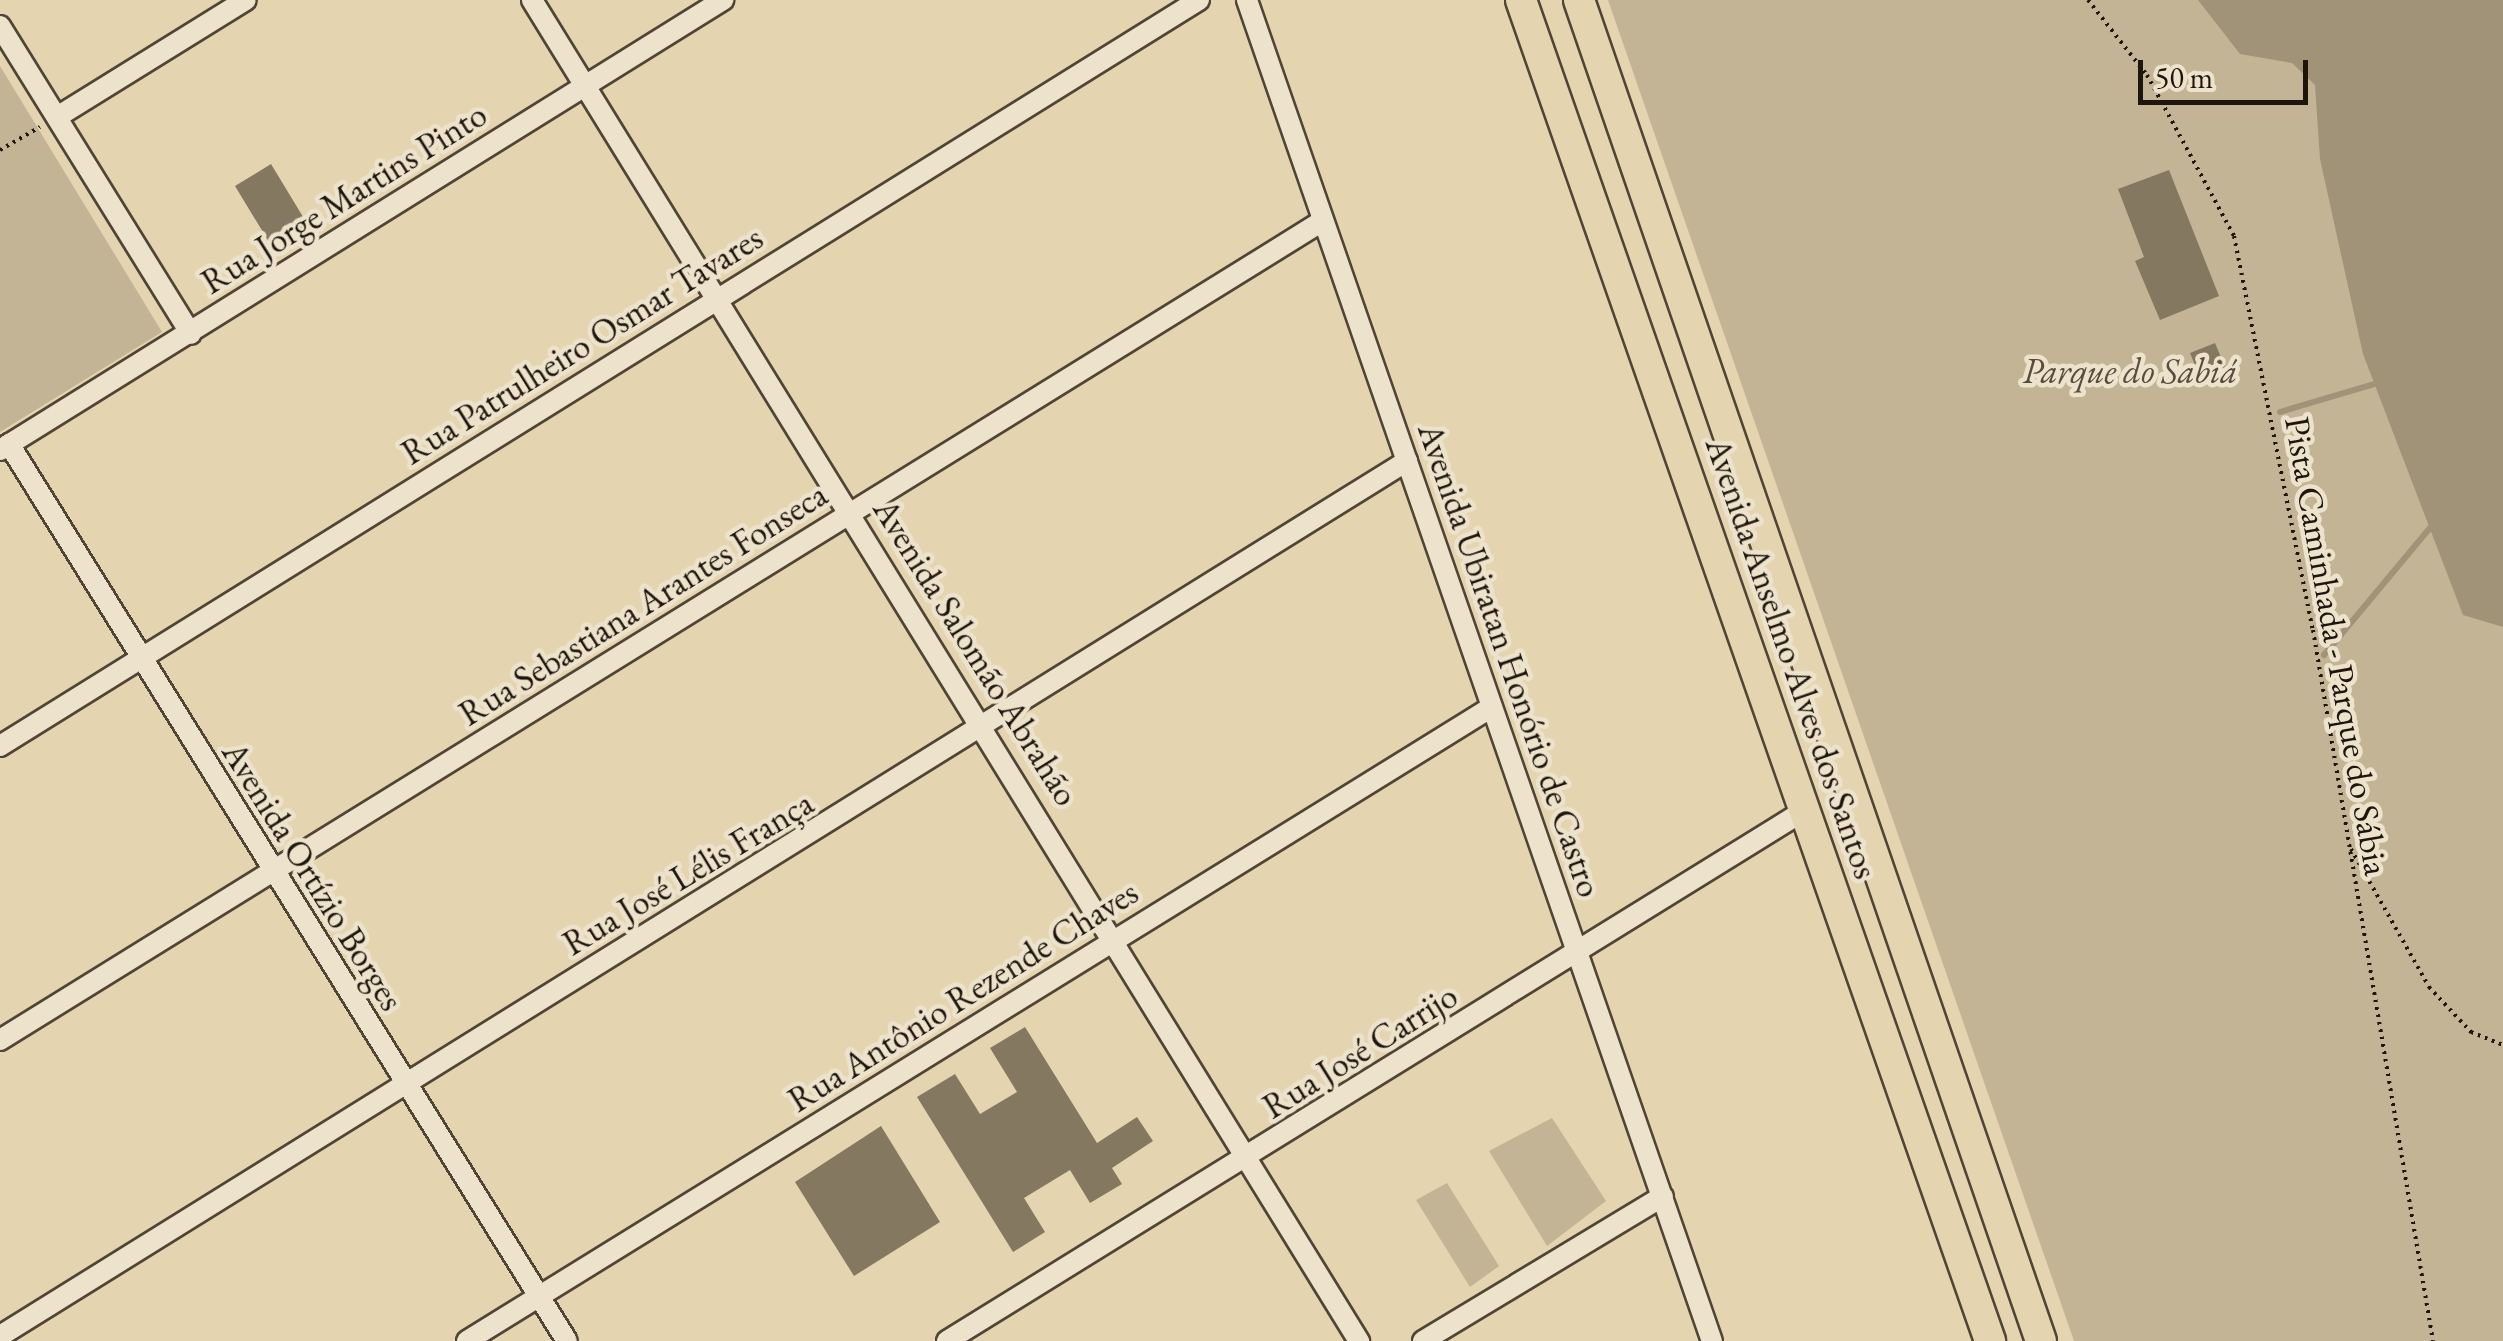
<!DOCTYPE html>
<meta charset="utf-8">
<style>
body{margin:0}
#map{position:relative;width:2503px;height:1341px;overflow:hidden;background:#e4d4b0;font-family:"EB Garamond",serif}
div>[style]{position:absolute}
.green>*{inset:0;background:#c2b494}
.water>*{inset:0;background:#a19378}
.stream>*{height:6px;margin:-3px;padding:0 3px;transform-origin:3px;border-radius:3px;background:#a19378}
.building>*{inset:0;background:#857861}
.path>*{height:4px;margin-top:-2px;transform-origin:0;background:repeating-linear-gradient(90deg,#1e150c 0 2.5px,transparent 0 7.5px)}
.roads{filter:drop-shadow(2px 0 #504535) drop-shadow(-2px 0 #504535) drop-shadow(0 2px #504535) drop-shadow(0 -2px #504535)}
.minor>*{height:20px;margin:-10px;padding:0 10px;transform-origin:10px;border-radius:10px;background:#ede3cc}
.primary>*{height:30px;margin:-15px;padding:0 15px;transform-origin:15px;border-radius:15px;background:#e4d4b0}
span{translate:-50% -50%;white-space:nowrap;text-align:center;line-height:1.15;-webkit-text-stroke:9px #ede3cc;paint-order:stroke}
.street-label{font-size:35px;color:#1e150c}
.park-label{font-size:35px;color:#574d3c;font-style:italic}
.scale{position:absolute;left:2138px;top:60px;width:170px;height:45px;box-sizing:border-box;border:5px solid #1e150c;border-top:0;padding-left:12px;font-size:30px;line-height:35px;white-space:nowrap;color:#1e150c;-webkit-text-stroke:8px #ede3cc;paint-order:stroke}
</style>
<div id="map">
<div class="green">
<div style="clip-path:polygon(1608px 0,2503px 0,2503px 1341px,2074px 1341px)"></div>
<div style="clip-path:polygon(0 66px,162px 332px,0 432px)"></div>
<div style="clip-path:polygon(1552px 1118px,1606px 1201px,1547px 1246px,1489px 1151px)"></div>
<div style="clip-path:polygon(1447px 1183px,1499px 1266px,1470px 1287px,1416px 1200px)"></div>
</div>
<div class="water">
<div style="clip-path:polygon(2198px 0,2503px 0,2503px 627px,2463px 615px,2363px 354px,2320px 159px,2315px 85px,2292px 63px,2240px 54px)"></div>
</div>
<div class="stream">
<div style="left:2280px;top:412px;width:98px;rotate:-16.6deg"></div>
<div style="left:2324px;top:655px;width:165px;rotate:-50.2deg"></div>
</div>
<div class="building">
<div style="clip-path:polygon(271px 164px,311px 230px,275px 252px,235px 186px)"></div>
<div style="clip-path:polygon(2169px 170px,2219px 296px,2160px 320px,2135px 261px,2144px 257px,2118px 189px)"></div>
<div style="clip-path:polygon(2215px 343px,2225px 367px,2200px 377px,2190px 353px)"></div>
<div style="clip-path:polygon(1025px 1027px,1097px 1143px,1137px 1117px,1153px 1141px,1112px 1168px,1122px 1184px,1090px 1203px,1070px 1170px,1024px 1198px,1045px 1232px,1013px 1252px,917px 1097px,955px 1074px,980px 1114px,1017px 1092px,990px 1048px)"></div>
<div style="clip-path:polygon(881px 1126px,940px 1222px,854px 1276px,795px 1182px)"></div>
</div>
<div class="path">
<div style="left:2088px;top:0;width:95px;rotate:51.8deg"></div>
<div style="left:2147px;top:75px;width:183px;rotate:61.6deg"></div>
<div style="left:2234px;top:236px;width:402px;rotate:78.7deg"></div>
<div style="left:2313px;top:630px;width:721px;rotate:80.42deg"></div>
<div style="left:0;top:150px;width:46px;rotate:-29.9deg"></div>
<div style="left:2351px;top:849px;width:159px;rotate:60.5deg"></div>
<div style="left:2429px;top:987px;width:62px;rotate:47deg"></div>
<div style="left:2471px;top:1032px;width:35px;rotate:22deg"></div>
</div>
<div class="roads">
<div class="minor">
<div style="left:532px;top:0;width:1576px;rotate:58.34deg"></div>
<div style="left:1247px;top:0;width:1419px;rotate:70.88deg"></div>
<div style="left:0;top:26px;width:362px;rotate:58.2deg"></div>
<div style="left:57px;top:117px;width:222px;rotate:-31.8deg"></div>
<div style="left:9px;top:444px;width:1056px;rotate:58.12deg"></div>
<div style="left:0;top:450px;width:852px;rotate:-31.9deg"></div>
<div style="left:0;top:746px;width:1412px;rotate:-31.89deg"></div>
<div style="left:0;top:1040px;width:1552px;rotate:-31.77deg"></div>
<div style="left:0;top:1336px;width:1657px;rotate:-31.88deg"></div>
<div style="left:467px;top:1341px;width:1205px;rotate:-31.74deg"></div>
<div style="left:947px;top:1341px;width:1009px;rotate:-31.75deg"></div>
<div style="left:1423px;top:1341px;width:280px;rotate:-31.1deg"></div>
</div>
<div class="primary">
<div style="left:1521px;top:0;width:1421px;rotate:70.72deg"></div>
<div style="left:1579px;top:0;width:1418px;rotate:70.99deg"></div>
</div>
</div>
<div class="street-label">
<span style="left:344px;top:198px;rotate:-32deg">Rua Jorge Martins Pinto</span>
<span style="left:582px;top:345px;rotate:-32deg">Rua Patrulheiro Osmar Tavares</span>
<span style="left:643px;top:604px;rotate:-32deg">Rua Sebastiana Arantes Fonseca</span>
<span style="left:2337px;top:646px;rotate:80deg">Pista Caminhada - Parque do Sábia</span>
<span style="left:976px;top:652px;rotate:58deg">Avenida Salomão Abrahão</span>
<span style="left:1792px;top:658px;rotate:71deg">Avenida Anselmo Alves dos Santos</span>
<span style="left:1510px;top:660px;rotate:71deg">Avenida Ubiratan Honório de Castro</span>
<span style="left:688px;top:873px;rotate:-31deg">Rua José Lélis França</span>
<span style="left:313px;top:876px;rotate:58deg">Avenida Ortízio Borges</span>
<span style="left:963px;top:996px;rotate:-32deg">Rua Antônio Rezende Chaves</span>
<span style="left:1360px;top:1051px;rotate:-32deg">Rua José Carrijo</span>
</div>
<div class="park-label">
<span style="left:2130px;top:371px">Parque do Sabiá</span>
</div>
<div class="scale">50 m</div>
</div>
